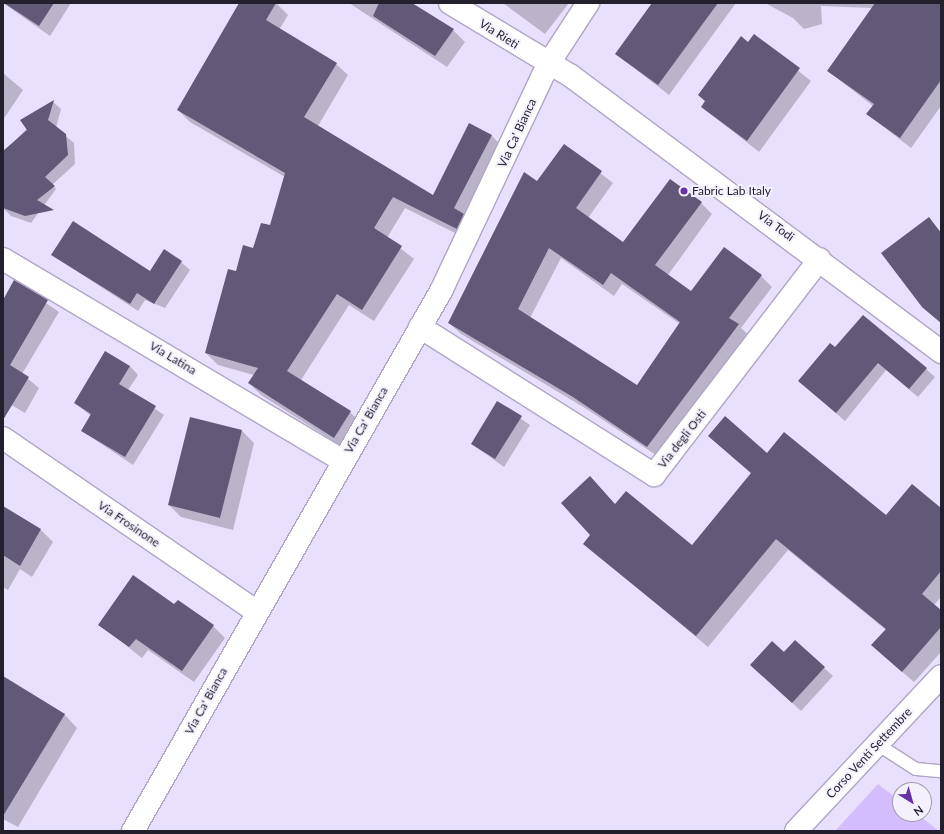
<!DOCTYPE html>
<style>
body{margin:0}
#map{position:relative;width:944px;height:834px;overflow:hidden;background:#e9e0fd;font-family:Lato,sans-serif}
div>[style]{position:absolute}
.green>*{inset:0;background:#d3bdff}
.shadow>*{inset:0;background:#0003}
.building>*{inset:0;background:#625877}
.roads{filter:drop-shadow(1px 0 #b0a5c7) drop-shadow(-1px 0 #b0a5c7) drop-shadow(0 1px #b0a5c7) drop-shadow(0 -1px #b0a5c7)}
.service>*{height:12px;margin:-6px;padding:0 6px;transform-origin:6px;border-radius:6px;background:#fff}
.minor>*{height:22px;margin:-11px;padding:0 11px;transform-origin:11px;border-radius:11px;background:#fff}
.tertiary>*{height:22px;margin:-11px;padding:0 11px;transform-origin:11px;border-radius:11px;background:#fff}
.dots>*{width:11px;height:11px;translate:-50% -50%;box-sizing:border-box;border:2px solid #f4f0fe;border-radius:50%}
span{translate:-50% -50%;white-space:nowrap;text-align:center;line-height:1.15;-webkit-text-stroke:4px #f4f0fe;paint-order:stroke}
.street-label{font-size:12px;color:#231f2c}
.poi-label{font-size:12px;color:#231f2c}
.left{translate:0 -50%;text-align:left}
.frame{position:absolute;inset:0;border:4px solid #231f2c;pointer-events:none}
.north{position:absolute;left:892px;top:782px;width:40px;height:40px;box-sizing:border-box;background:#f4f0fe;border:1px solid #a09caa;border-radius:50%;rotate:143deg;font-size:11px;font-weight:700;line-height:16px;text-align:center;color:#231f2c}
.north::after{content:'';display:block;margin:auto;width:14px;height:18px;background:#6731a8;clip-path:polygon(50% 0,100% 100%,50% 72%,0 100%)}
</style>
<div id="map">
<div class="green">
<div style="clip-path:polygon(878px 784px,900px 801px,900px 814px,917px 814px,939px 831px,835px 831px)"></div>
</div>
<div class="shadow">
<div style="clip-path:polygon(3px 3px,71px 3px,50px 36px)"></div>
<div style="clip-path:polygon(240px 3px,276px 3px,288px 15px,279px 30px,336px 64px,348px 75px,318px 126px,433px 197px,491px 135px,503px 147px,469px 240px,405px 208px,387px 238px,414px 259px,374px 321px,349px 305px,301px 380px,350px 412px,362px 424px,346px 449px,261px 395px,249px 383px,254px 375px,218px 365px,206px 353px,254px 249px,271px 226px,285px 177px,190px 122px,178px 110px)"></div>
<div style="clip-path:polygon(349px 3px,410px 3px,453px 30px,465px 42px,447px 67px)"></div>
<div style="clip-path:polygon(503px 3px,569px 3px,545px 34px)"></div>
<div style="clip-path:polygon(653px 3px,736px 3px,669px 95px,616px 54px)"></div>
<div style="clip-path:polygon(765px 3px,941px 3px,941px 106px,911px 148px,867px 114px,873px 106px,828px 71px,873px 8px,821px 6px,822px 24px,804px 29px,793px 18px)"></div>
<div style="clip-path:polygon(754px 36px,811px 81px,759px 152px,702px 107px)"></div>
<div style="clip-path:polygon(3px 73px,23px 90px,3px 120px)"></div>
<div style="clip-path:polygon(53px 102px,61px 109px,56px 128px,74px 143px,75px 164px,52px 185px,56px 189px,31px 223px,11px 216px,3px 208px,3px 153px)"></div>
<div style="clip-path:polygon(evenodd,564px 145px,613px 183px,588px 218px,623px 243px,701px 203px,712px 214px,668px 275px,691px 292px,761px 276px,772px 287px,741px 328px,750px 336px,659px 457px,585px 408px,461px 334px,449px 323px,564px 145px,561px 258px,614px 296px,622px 284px,680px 324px,637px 386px,530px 318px,561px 258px)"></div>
<div style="clip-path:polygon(929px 219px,941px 232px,941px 323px,922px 307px)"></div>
<div style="clip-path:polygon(52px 255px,150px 272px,181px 262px,190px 270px,165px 308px,145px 300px,138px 311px)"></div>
<div style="clip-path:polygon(15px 282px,59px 312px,22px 374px,39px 388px,25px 413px,3px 400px,3px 301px)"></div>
<div style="clip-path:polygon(835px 349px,926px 369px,935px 377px,918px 397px,886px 370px,845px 421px,799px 381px)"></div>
<div style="clip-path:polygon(130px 366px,138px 375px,128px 390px,164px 415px,133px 465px,82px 431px,91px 416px,75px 403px)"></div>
<div style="clip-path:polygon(498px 403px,530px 425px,504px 467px,472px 444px)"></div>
<div style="clip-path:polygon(190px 419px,242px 431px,254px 443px,233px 530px,181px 517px,169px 505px)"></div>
<div style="clip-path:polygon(709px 436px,768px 455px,886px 516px,941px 509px,941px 597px,934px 605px,941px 611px,941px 652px,914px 682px,884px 656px,886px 630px,788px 550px,708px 647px,584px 543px,616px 505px,693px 546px,752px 474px)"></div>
<div style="clip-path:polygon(3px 507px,41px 530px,53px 542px,32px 577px,20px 569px,8px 590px,3px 587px)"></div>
<div style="clip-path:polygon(175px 606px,213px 626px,225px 638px,194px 682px,148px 650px,142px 658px,100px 625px)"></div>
<div style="clip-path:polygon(795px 641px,833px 676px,801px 711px,760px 673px)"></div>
<div style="clip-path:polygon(3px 677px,64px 714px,77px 728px,18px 827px,3px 819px)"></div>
</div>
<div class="building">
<div style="clip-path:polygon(4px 3px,54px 3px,39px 26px)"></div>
<div style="clip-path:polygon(239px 3px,276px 3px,266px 20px,337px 63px,304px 117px,433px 195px,469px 123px,492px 135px,454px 208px,464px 214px,457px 229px,393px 197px,374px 228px,402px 246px,362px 310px,337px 294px,287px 371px,351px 411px,334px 438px,248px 383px,258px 368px,205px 353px,228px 269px,236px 271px,243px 245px,253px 248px,261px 223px,270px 225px,285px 173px,177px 110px)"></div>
<div style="clip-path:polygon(379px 3px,412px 3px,454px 29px,435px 56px,373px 16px)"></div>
<div style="clip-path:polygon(652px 3px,718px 3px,658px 85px,615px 54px)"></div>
<div style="clip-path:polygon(875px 3px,941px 3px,941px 80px,900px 138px,866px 114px,874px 104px,827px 71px)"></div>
<div style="clip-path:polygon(754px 34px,800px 68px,747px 141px,701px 107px,705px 101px,698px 95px,741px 36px,748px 42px)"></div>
<div style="clip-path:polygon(54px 100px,48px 120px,66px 134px,68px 155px,45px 177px,55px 186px,37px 200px,54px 210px,25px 216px,3px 208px,3px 151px,27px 130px,20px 120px)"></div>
<div style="clip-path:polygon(evenodd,564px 144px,602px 171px,576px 208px,623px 242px,670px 179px,702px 202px,655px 265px,691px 291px,724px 247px,762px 275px,729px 318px,739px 324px,647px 447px,573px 397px,448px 323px,524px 172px,537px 181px,564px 144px,549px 248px,603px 285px,611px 273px,680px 322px,637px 385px,518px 309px,549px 248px)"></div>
<div style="clip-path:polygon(929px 217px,941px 233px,941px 323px,922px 307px,881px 253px)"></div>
<div style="clip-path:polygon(73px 221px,150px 271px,164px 249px,182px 261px,154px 304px,137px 293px,130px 304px,51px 255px)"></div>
<div style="clip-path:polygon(14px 280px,48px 300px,10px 365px,29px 377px,3px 420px,3px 300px)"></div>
<div style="clip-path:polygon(863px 315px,927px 368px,909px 389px,878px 363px,836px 413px,798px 381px,830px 343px,835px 347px)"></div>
<div style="clip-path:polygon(105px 351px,130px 366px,119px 384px,156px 406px,125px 457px,81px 431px,91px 414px,74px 403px)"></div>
<div style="clip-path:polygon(497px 401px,522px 416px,495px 459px,471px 444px)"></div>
<div style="clip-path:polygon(725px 416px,767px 453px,784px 432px,886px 515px,912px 484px,941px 508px,941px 571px,922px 594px,941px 610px,941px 627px,902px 672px,871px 645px,886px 629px,776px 539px,696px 636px,583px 544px,590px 535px,561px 503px,590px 476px,615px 504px,626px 491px,692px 545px,751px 473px,708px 436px)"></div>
<div style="clip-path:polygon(190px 417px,242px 430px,220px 518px,168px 505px)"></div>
<div style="clip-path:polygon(3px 506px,41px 529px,20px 566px,3px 555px)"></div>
<div style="clip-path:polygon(133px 575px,174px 604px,178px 600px,214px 625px,182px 671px,136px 639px,129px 647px,98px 625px)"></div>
<div style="clip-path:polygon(795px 640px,825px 667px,792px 703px,750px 665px,772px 641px,784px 652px)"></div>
<div style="clip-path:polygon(3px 676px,65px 714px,3px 816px)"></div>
</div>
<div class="roads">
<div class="service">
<div style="left:877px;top:744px;width:46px;rotate:32.7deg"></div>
<div style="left:916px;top:769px;width:25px;rotate:5deg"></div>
</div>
<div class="minor">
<div style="left:450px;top:3px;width:141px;rotate:31.1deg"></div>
<div style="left:571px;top:76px;width:462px;rotate:36.7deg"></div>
<div style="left:3px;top:259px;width:394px;rotate:30.7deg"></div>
<div style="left:420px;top:327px;width:277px;rotate:32.3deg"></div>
<div style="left:654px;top:475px;width:272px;rotate:-52.5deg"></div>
<div style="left:3px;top:438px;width:306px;rotate:34.4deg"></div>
<div style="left:133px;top:831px;width:622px;rotate:-60.3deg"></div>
<div style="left:441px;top:291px;width:252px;rotate:-64.7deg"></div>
<div style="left:549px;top:63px;width:72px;rotate:-57deg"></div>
</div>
<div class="tertiary">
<div style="left:796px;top:831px;width:212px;rotate:-46.9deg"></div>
</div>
</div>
<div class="dots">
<div style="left:684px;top:191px;background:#6731a8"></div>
</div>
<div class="street-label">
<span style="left:499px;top:34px;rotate:32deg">Via Rieti</span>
<span style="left:517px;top:133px;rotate:-65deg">Via Ca' Bianca</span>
<span style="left:776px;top:226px;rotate:36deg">Via Todi</span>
<span style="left:173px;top:358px;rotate:31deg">Via Latina</span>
<span style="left:366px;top:420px;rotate:-60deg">Via Ca' Bianca</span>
<span style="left:682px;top:439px;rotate:-52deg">Via degli Osti</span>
<span style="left:129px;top:524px;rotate:34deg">Via Frosinone</span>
<span style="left:206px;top:701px;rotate:-61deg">Via Ca' Bianca</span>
<span style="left:869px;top:753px;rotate:-47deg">Corso Venti Settembre</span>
</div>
<div class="poi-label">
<span class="left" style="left:692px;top:191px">Fabric Lab Italy</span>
</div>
<div class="frame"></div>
<div class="north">N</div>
</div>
